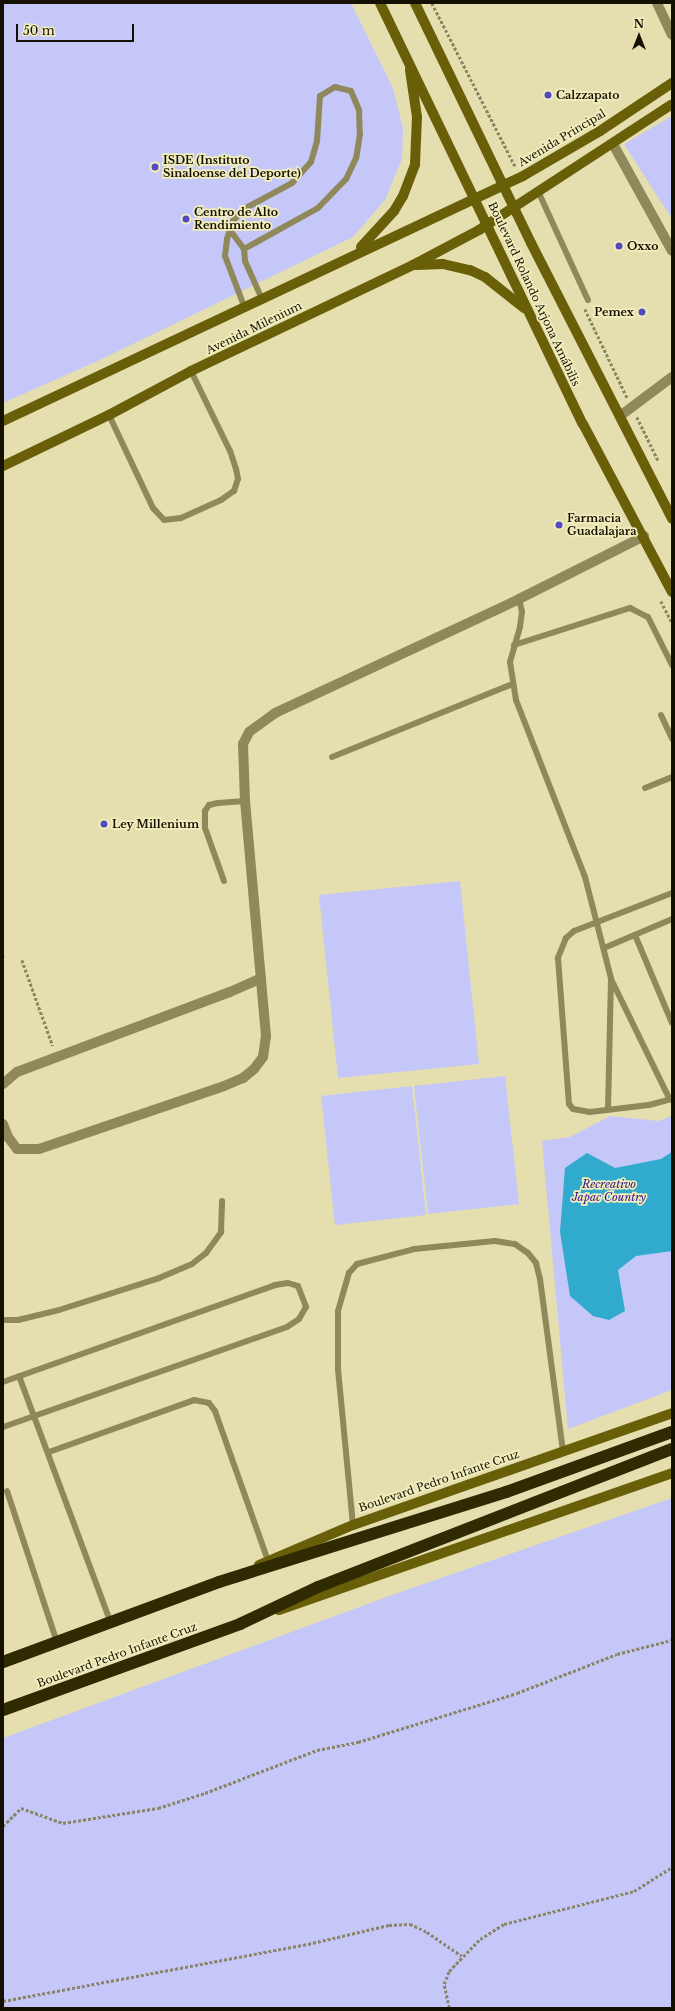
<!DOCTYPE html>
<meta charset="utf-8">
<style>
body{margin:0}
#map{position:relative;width:675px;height:2011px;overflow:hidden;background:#e5dfb0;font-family:"Libre Baskerville",serif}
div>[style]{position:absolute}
.green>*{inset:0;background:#c4c7f8}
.water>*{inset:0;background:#30aacd}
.path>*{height:2.5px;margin-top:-1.25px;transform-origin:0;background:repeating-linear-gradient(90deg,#8a8564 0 3px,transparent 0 5px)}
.lane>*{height:6px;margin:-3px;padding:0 3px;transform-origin:3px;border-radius:3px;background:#8e885a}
.street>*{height:10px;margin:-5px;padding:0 5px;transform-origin:5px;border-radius:5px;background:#8e885a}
.secondary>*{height:10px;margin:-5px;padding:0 5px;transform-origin:5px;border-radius:5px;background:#695f08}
.highway>*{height:12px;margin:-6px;padding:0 6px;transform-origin:6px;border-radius:6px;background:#2f2a02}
.dots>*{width:11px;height:11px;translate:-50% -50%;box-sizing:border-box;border:2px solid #f2edbd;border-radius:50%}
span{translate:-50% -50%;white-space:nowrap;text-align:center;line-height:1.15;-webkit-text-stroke:3.5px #f2edbd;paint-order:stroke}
.poi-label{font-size:11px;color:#141102;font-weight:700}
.left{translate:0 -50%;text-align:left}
.right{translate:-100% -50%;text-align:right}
.street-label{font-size:11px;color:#141102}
.park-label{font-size:11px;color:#2d0f85;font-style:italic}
.frame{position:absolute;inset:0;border:4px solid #141102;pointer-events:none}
.north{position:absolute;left:619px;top:16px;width:40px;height:40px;-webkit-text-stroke:3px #f2edbd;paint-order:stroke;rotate:0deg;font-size:11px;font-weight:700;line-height:16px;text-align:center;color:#141102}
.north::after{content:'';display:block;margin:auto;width:14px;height:18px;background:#141102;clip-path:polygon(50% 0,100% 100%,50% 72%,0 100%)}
.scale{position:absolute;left:16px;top:24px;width:118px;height:18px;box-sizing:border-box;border:2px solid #141102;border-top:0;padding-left:5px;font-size:12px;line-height:14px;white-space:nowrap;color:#141102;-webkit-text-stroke:3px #f2edbd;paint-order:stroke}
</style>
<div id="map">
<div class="green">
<div style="clip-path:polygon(3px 3px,351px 3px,393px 88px,403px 128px,402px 159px,385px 200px,353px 237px,102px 359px,3px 403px)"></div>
<div style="clip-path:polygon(672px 116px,672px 219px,624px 144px)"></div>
<div style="clip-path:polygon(460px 881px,479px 1064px,338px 1078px,319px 895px)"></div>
<div style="clip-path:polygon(505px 1076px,519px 1204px,428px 1214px,414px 1086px)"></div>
<div style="clip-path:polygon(412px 1086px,426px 1215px,335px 1225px,321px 1096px)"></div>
<div style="clip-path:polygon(610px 1116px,658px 1121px,672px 1116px,672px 1390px,568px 1429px,542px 1141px,570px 1137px)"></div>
<div style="clip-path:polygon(672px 1498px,672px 2008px,3px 2008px,3px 1738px,392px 1595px)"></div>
</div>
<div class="water">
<div style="clip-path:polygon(672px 1152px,672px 1251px,636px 1256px,618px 1270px,625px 1311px,609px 1320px,593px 1316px,570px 1296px,560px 1232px,565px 1168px,587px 1153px,615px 1168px,661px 1159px)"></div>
</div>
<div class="path">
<div style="left:432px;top:3px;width:183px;rotate:63deg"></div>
<div style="left:585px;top:309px;width:98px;rotate:64.5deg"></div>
<div style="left:637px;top:417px;width:48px;rotate:64deg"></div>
<div style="left:661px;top:601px;width:25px;rotate:63deg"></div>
<div style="left:3px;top:956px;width:1px;rotate:-45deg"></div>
<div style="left:22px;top:960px;width:91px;rotate:70.2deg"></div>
<div style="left:3px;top:1826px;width:25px;rotate:-45deg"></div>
<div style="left:21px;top:1808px;width:45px;rotate:19.7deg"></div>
<div style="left:63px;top:1823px;width:96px;rotate:-9deg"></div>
<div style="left:158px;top:1808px;width:49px;rotate:-17.7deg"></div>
<div style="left:205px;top:1793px;width:120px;rotate:-21deg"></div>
<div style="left:317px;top:1750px;width:42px;rotate:-11deg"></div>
<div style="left:358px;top:1742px;width:166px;rotate:-17.1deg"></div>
<div style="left:517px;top:1693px;width:107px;rotate:-21.3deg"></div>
<div style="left:617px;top:1654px;width:57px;rotate:-14.3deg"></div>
<div style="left:3px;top:2001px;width:310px;rotate:-10.6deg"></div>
<div style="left:308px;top:1944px;width:83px;rotate:-13.2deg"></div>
<div style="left:389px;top:1925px;width:21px;rotate:-3deg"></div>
<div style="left:410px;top:1924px;width:19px;rotate:25deg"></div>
<div style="left:427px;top:1932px;width:42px;rotate:34.4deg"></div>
<div style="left:449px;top:2008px;width:25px;rotate:-102deg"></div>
<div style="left:444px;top:1984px;width:14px;rotate:-69deg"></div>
<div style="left:449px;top:1971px;width:45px;rotate:-45.9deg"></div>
<div style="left:480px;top:1939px;width:28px;rotate:-32deg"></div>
<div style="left:504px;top:1924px;width:134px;rotate:-14.2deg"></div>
<div style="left:634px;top:1891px;width:45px;rotate:-32.3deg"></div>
</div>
<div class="lane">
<div style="left:538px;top:191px;width:120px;rotate:65.4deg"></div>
<div style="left:229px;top:229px;width:25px;rotate:53deg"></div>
<div style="left:244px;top:249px;width:12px;rotate:85deg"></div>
<div style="left:245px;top:261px;width:39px;rotate:66deg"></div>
<div style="left:244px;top:306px;width:53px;rotate:-110.8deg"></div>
<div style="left:225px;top:256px;width:17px;rotate:-83deg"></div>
<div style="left:227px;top:239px;width:19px;rotate:-72deg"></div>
<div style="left:233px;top:221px;width:16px;rotate:-47deg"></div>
<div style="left:244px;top:209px;width:55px;rotate:-28.4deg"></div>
<div style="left:292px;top:183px;width:28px;rotate:-48deg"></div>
<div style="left:311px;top:162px;width:22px;rotate:-74deg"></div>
<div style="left:317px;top:141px;width:45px;rotate:-86.2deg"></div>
<div style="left:320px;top:96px;width:17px;rotate:-31deg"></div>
<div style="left:335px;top:87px;width:16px;rotate:14deg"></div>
<div style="left:351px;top:91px;width:21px;rotate:67deg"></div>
<div style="left:359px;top:110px;width:24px;rotate:88deg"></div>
<div style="left:360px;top:134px;width:24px;rotate:99deg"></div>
<div style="left:356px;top:158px;width:23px;rotate:115deg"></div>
<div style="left:346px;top:179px;width:40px;rotate:134deg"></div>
<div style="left:318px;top:208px;width:85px;rotate:151deg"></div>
<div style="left:109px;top:415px;width:103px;rotate:64.7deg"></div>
<div style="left:153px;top:508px;width:16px;rotate:47deg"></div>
<div style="left:164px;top:520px;width:17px;rotate:-7deg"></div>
<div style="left:181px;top:518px;width:44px;rotate:-24.2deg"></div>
<div style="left:221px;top:500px;width:16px;rotate:-35deg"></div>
<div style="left:234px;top:491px;width:13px;rotate:-72deg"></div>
<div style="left:238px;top:479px;width:10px;rotate:-101deg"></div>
<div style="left:236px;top:469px;width:19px;rotate:-108deg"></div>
<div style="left:230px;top:451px;width:89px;rotate:-116deg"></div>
<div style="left:519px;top:599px;width:13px;rotate:77deg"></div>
<div style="left:522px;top:612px;width:15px;rotate:98deg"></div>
<div style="left:520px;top:627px;width:36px;rotate:106deg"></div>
<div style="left:510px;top:662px;width:38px;rotate:81deg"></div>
<div style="left:516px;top:700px;width:190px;rotate:68.7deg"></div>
<div style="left:585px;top:877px;width:104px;rotate:75.6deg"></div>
<div style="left:611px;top:978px;width:131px;rotate:91.3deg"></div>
<div style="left:514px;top:645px;width:122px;rotate:-17.7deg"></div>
<div style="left:630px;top:608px;width:20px;rotate:27deg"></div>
<div style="left:648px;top:617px;width:54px;rotate:63.4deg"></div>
<div style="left:661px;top:715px;width:26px;rotate:65deg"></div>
<div style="left:332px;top:757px;width:195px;rotate:-22deg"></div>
<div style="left:645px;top:788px;width:29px;rotate:-22deg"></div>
<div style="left:224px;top:881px;width:56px;rotate:-109.7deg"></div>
<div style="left:205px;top:828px;width:17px;rotate:-90deg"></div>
<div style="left:205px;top:811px;width:7px;rotate:-56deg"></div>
<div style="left:209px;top:805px;width:9px;rotate:-13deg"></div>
<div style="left:218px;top:803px;width:27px;rotate:-4deg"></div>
<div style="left:672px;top:893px;width:105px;rotate:158.8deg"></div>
<div style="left:574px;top:931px;width:11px;rotate:139deg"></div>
<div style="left:566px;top:938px;width:22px;rotate:112deg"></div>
<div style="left:558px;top:958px;width:146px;rotate:85.7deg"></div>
<div style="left:569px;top:1104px;width:6px;rotate:51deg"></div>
<div style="left:573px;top:1109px;width:17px;rotate:10deg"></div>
<div style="left:590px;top:1112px;width:59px;rotate:-6.8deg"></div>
<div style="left:649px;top:1105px;width:24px;rotate:-15deg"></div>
<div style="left:635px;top:935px;width:95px;rotate:67.2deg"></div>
<div style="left:604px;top:948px;width:74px;rotate:-23.1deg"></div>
<div style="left:612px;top:981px;width:132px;rotate:64deg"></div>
<div style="left:3px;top:1320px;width:15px"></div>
<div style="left:18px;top:1320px;width:42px;rotate:-13.7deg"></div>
<div style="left:59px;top:1310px;width:105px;rotate:-17.7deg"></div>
<div style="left:159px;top:1278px;width:36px;rotate:-23deg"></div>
<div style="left:192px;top:1264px;width:18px;rotate:-38deg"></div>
<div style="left:206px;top:1253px;width:26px;rotate:-54deg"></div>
<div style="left:221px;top:1232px;width:31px;rotate:-88deg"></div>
<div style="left:19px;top:1376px;width:264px;rotate:69.6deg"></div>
<div style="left:3px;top:1382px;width:289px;rotate:-19.6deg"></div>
<div style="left:275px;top:1285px;width:13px;rotate:-9deg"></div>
<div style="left:288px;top:1283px;width:10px;rotate:17deg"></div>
<div style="left:298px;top:1286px;width:22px;rotate:69deg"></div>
<div style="left:306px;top:1307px;width:14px;rotate:120deg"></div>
<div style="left:299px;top:1319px;width:14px;rotate:146deg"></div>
<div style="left:287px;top:1327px;width:301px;rotate:160.6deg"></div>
<div style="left:49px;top:1452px;width:154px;rotate:-19.7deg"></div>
<div style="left:194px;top:1400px;width:15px;rotate:11deg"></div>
<div style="left:209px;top:1403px;width:10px;rotate:53deg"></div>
<div style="left:215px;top:1411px;width:159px;rotate:70.5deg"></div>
<div style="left:7px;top:1491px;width:159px;rotate:71.7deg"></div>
<div style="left:353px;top:1525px;width:157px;rotate:-95.5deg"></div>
<div style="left:338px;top:1369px;width:58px;rotate:-90deg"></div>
<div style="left:338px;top:1311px;width:40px;rotate:-74deg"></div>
<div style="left:349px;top:1273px;width:12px;rotate:-48deg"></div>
<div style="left:357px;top:1264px;width:59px;rotate:-14.7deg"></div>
<div style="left:414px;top:1249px;width:81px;rotate:-5.6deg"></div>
<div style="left:495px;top:1241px;width:20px;rotate:9deg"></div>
<div style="left:515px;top:1244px;width:16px;rotate:35deg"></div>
<div style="left:528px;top:1253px;width:13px;rotate:51deg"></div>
<div style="left:536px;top:1263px;width:16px;rotate:76deg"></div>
<div style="left:540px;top:1279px;width:175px;rotate:82.4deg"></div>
</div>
<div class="street">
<div style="left:657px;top:3px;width:35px;rotate:65deg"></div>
<div style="left:613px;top:144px;width:122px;rotate:61.1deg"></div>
<div style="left:620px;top:416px;width:65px;rotate:-36.9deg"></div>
<div style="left:3px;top:1084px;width:18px;rotate:-41deg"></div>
<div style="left:17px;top:1072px;width:228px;rotate:-20.6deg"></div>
<div style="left:230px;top:992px;width:34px;rotate:-24deg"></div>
<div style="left:3px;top:1124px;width:14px;rotate:69deg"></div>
<div style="left:8px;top:1137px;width:15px;rotate:53deg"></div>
<div style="left:17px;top:1149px;width:22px"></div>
<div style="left:39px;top:1149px;width:195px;rotate:-18.8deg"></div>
<div style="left:224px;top:1086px;width:21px;rotate:-23deg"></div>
<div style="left:243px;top:1078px;width:14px;rotate:-39deg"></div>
<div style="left:254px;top:1069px;width:15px;rotate:-53deg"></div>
<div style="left:263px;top:1057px;width:21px;rotate:-82deg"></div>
<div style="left:266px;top:1036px;width:236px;rotate:-95.1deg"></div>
<div style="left:245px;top:801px;width:57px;rotate:-92deg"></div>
<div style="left:243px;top:744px;width:13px;rotate:-63deg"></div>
<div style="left:249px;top:732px;width:32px;rotate:-36deg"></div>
<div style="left:275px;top:713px;width:269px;rotate:-25deg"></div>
<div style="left:519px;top:599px;width:140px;rotate:-26.7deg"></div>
</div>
<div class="secondary">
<div style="left:380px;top:3px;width:467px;rotate:64.3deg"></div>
<div style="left:583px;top:424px;width:190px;rotate:62.1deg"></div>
<div style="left:415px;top:3px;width:267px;rotate:64.2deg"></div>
<div style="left:531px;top:243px;width:310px;rotate:62.9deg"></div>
<div style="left:361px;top:247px;width:49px;rotate:-47.5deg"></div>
<div style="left:394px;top:211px;width:17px;rotate:-59deg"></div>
<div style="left:403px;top:196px;width:34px;rotate:-69deg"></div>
<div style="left:415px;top:164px;width:47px;rotate:-87.6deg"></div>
<div style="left:417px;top:117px;width:48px;rotate:-98.5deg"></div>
<div style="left:417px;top:265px;width:26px;rotate:-2deg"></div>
<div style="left:443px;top:264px;width:28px;rotate:13deg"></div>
<div style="left:470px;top:270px;width:17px;rotate:25deg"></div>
<div style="left:485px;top:277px;width:50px;rotate:38.5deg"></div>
<div style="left:3px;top:421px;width:575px;rotate:-25.23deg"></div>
<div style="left:523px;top:176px;width:89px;rotate:-30.3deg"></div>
<div style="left:600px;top:131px;width:87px;rotate:-33.7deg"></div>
<div style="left:3px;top:466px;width:118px;rotate:-25.7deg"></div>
<div style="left:109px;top:415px;width:93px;rotate:-28.2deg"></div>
<div style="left:191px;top:371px;width:246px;rotate:-25.5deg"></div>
<div style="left:413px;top:265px;width:75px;rotate:-27.9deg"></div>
<div style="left:479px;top:230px;width:230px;rotate:-33.1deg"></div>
<div style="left:259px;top:1565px;width:102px;rotate:-23.1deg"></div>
<div style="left:353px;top:1525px;width:338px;rotate:-19.3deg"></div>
<div style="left:279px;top:1610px;width:416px;rotate:-19.2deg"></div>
</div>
<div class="highway">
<div style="left:3px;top:1662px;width:230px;rotate:-20.3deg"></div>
<div style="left:219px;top:1582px;width:301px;rotate:-17.4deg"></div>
<div style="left:506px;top:1492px;width:177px;rotate:-19.9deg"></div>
<div style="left:3px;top:1710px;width:252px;rotate:-19.9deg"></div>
<div style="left:240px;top:1624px;width:86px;rotate:-25.4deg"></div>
<div style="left:318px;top:1587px;width:380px;rotate:-21.3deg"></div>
</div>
<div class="dots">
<div style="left:548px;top:95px;background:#5549c0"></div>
<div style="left:155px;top:167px;background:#5549c0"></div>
<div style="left:186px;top:219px;background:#5549c0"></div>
<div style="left:619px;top:246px;background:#5549c0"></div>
<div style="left:642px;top:312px;background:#5549c0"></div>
<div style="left:559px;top:525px;background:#5549c0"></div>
<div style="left:104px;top:824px;background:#5549c0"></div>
</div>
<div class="poi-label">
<span class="left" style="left:556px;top:95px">Calzzapato</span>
<span class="left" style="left:163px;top:167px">ISDE (Instituto<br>Sinaloense del Deporte)</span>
<span class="left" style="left:194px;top:219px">Centro de Alto<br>Rendimiento</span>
<span class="left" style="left:627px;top:246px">Oxxo</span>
<span class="right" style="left:634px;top:312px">Pemex</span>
<span class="left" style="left:567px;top:525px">Farmacia<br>Guadalajara</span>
<span class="left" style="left:112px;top:824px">Ley Millenium</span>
</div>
<div class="street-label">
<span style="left:562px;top:138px;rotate:-31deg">Avenida Principal</span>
<span style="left:534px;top:294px;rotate:65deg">Boulevard Rolando Arjona Amábilis</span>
<span style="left:254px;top:328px;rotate:-26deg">Avenida Milenium</span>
<span style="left:439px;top:1481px;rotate:-19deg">Boulevard Pedro Infante Cruz</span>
<span style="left:117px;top:1655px;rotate:-20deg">Boulevard Pedro Infante Cruz</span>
</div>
<div class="park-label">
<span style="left:609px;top:1191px">Recreativo<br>Japac Country</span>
</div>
<div class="frame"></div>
<div class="north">N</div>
<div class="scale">50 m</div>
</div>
